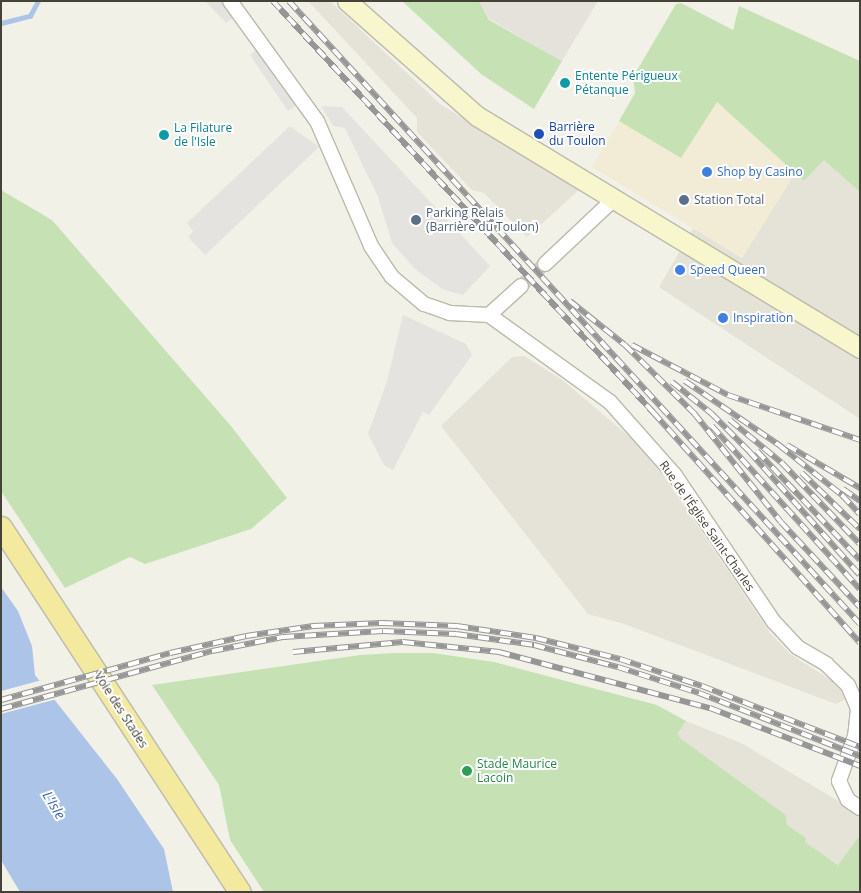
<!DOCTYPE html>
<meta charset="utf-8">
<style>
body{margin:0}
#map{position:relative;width:861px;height:893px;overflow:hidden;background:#f2f1e8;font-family:"Open Sans",sans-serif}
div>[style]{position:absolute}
.residential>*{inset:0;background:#e5e3d7}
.commercial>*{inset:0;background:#f2ebd5}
.industrial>*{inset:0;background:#e5e2dc}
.green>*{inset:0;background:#c6e2b5}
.parking>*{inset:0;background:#e4e3df}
.water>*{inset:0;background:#abc4e8}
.pier>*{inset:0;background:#f2f1e8}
.stream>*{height:4.5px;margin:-2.25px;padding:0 2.25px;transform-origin:2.25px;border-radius:2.25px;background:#abc4e8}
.minor-tunnel>*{height:14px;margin-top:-7px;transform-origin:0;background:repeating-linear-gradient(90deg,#cfcec5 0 14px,transparent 0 21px)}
.roads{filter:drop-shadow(1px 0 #bcbaac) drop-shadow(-1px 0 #bcbaac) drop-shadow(0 1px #bcbaac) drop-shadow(0 -1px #bcbaac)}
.minor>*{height:14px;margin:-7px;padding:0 7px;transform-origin:7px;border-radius:7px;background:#fff}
.secondary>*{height:19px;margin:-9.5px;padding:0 9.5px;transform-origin:9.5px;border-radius:9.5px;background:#f8f6cc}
.primary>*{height:21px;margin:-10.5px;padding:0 10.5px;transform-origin:10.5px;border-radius:10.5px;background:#f3eaa0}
.rail>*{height:5.5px;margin-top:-2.75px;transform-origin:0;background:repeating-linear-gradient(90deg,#fff 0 11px,#969696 0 22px);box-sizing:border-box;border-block:1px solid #969696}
.dots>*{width:14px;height:14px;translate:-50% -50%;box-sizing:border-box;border:2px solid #fff;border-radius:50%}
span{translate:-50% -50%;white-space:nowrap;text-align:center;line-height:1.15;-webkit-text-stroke:4px #fff;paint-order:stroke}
.culture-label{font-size:12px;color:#0d838f}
.left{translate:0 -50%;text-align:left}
.transit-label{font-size:12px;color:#164399}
.shop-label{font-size:12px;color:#366cbe}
.service-label{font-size:12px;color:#4e5e75}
.street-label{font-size:12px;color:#454237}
.leisure-label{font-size:12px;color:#27864d}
.water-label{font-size:14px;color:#3d66a4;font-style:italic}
.frame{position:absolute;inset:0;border:2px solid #454237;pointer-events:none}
</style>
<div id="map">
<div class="residential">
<div style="clip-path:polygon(330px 1px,440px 104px,579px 190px,527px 237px,484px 193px,472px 190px,417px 132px,417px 118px,309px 2px)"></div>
<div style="clip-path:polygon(824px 159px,860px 192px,860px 419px,659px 287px,693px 228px,742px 258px,795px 173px,804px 181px)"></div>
<div style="clip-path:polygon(524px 356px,561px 379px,630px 437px,663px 475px,771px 634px,790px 654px,831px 680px,847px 698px,836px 704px,624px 624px,588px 614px,441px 426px,512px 357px)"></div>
<div style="clip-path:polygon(686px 721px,741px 743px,860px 814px,860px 835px,839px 865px,804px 842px,805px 838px,787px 825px,786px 815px,680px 738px,678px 733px)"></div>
</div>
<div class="commercial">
<div style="clip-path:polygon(717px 101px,795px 173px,742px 258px,592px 167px,619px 121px,681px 157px)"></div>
</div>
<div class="industrial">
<div style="clip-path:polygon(479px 1px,598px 1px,562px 61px,489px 19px)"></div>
</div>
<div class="green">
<div style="clip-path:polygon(402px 1px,479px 1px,489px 20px,562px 61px,534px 109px,481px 74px)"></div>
<div style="clip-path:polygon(681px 3px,733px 30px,739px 6px,860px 61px,860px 192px,824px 160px,804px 181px,717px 102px,681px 158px,619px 121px,635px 93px,633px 77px,676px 4px)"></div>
<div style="clip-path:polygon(1px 190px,52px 220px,231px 426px,287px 498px,251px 529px,145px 564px,130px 557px,65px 588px,1px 491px)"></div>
<div style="clip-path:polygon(395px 653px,433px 653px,494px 662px,657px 705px,686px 721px,678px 733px,680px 738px,786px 815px,787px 825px,806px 838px,805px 842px,838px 865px,860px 835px,860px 892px,264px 892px,230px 840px,219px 785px,152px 685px,360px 655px)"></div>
</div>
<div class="parking">
<div style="clip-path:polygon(205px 1px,222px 1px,235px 16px,226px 23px)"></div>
<div style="clip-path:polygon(258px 48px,299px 104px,288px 111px,250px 55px)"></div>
<div style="clip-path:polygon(321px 106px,342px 107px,490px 266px,463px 295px,442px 289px,415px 269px,392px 243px,378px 197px,345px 128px,333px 126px)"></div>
<div style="clip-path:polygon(290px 126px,319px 147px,205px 255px,188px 237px,193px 231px,187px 223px)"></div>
<div style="clip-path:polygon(403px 315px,466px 344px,472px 355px,429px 415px,423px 412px,393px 470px,384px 465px,368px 434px,387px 381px)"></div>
</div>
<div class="water">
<div style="clip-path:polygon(1px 587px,18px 611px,32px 646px,35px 675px,117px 779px,164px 849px,173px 892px,20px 892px,1px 860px)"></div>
</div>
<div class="pier">
<div style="clip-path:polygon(42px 680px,57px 699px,1px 714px,1px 691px)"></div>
</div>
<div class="stream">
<div style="left:1px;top:23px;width:30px;rotate:-14deg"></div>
<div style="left:30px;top:16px;width:17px;rotate:-62deg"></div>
</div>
<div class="minor-tunnel">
<div style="left:521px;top:286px;width:33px;rotate:-43deg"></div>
</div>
<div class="roads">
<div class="minor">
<div style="left:230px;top:1px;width:148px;rotate:54.1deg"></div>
<div style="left:317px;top:121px;width:136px;rotate:66.6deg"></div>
<div style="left:371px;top:246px;width:37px;rotate:56deg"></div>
<div style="left:392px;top:277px;width:42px;rotate:40.2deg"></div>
<div style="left:424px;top:304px;width:28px;rotate:19deg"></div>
<div style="left:450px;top:313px;width:39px;rotate:3deg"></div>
<div style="left:489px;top:315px;width:149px;rotate:35.7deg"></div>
<div style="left:610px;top:402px;width:96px;rotate:48.4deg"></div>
<div style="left:674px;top:474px;width:179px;rotate:56deg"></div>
<div style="left:774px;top:622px;width:34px;rotate:47deg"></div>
<div style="left:797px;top:647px;width:34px;rotate:30deg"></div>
<div style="left:826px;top:664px;width:30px;rotate:44deg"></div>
<div style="left:848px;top:685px;width:26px;rotate:67deg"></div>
<div style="left:858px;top:709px;width:27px;rotate:96deg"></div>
<div style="left:855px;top:736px;width:48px;rotate:109.6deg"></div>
<div style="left:839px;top:781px;width:21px;rotate:65deg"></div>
<div style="left:848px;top:800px;width:14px;rotate:34deg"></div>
<div style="left:545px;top:264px;width:96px;rotate:-43.3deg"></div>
<div style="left:489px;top:315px;width:43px;rotate:-42.2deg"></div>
</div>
<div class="secondary">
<div style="left:347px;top:1px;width:174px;rotate:41.5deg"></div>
<div style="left:477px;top:116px;width:448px;rotate:31.2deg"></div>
</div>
<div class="primary">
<div style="left:1px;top:527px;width:436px;rotate:56.8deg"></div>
</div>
</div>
<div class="rail">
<div style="left:273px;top:1px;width:560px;rotate:47.24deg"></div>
<div style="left:653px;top:412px;width:310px;rotate:48.1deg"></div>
<div style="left:289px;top:1px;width:845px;rotate:47.49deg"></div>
<div style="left:570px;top:301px;width:70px;rotate:38.7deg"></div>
<div style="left:625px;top:345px;width:97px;rotate:44.6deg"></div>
<div style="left:694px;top:413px;width:139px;rotate:51.4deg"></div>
<div style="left:781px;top:522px;width:116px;rotate:47.1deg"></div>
<div style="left:632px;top:345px;width:108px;rotate:27.5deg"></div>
<div style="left:728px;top:395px;width:139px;rotate:18.8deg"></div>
<div style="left:685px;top:381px;width:114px;rotate:34.2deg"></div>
<div style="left:779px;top:445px;width:80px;rotate:38.4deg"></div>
<div style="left:842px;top:495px;width:26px;rotate:47deg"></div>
<div style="left:672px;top:382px;width:50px;rotate:38.5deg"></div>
<div style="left:711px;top:413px;width:54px;rotate:45deg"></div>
<div style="left:749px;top:451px;width:166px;rotate:48.2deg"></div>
<div style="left:730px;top:420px;width:67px;rotate:39.6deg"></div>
<div style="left:782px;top:463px;width:112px;rotate:46.1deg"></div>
<div style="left:712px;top:426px;width:220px;rotate:47.8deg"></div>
<div style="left:787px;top:445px;width:85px;rotate:30.5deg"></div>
<div style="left:757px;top:451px;width:150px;rotate:46.6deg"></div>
<div style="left:802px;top:473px;width:81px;rotate:44deg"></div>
<div style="left:843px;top:489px;width:21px;rotate:35deg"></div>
<div style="left:293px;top:652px;width:110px;rotate:-5.2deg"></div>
<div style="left:403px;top:642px;width:97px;rotate:5.9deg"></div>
<div style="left:499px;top:652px;width:218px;rotate:14.9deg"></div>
<div style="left:710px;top:708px;width:161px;rotate:21.1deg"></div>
<div style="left:1px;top:700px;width:175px;rotate:-15.5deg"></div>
<div style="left:170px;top:653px;width:78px;rotate:-12.6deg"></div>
<div style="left:246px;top:636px;width:68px;rotate:-8.5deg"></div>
<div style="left:313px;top:626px;width:69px;rotate:-2.5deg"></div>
<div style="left:382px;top:623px;width:75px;rotate:2.3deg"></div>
<div style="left:457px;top:626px;width:80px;rotate:8.6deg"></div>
<div style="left:536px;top:638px;width:87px;rotate:14deg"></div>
<div style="left:620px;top:659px;width:86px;rotate:18.2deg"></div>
<div style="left:702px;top:686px;width:169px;rotate:21.1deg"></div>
<div style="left:1px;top:709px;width:219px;rotate:-15.4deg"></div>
<div style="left:212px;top:651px;width:72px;rotate:-11.2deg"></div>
<div style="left:283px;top:637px;width:100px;rotate:-3.4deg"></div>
<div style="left:383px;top:631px;width:73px;rotate:2.4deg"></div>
<div style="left:456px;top:634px;width:79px;rotate:8deg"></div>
<div style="left:534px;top:645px;width:87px;rotate:14.7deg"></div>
<div style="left:618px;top:667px;width:85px;rotate:17.8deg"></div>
<div style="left:699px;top:693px;width:173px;rotate:21.4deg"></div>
</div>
<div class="dots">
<div style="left:565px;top:83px;background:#0f9aa8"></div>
<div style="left:539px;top:134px;background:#1a4fb4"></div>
<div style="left:164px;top:135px;background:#0f9aa8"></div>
<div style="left:707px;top:172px;background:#3f7fe0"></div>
<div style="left:684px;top:200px;background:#5c6f8a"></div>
<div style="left:416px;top:220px;background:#5c6f8a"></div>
<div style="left:680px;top:270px;background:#3f7fe0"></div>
<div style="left:723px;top:318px;background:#3f7fe0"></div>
<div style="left:467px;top:771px;background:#2e9e5b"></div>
</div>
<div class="culture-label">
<span class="left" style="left:575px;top:83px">Entente Périgueux<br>Pétanque</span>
<span class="left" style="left:174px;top:135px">La Filature<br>de l'Isle</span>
</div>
<div class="transit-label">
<span class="left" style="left:549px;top:134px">Barrière<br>du Toulon</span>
</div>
<div class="shop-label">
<span class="left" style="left:717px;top:172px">Shop by Casino</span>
<span class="left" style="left:690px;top:270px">Speed Queen</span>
<span class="left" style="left:733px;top:318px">Inspiration</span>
</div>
<div class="service-label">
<span class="left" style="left:694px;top:200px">Station Total</span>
<span class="left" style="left:426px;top:220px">Parking Relais<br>(Barrière du Toulon)</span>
</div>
<div class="street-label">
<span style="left:707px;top:526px;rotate:55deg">Rue de l'Église Saint-Charles</span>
<span style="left:121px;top:710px;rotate:57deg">Voie des Stades</span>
</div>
<div class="leisure-label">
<span class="left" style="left:477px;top:771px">Stade Maurice<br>Lacoin</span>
</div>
<div class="water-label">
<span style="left:54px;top:805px;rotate:59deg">L'Isle</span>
</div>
<div class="frame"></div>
</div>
